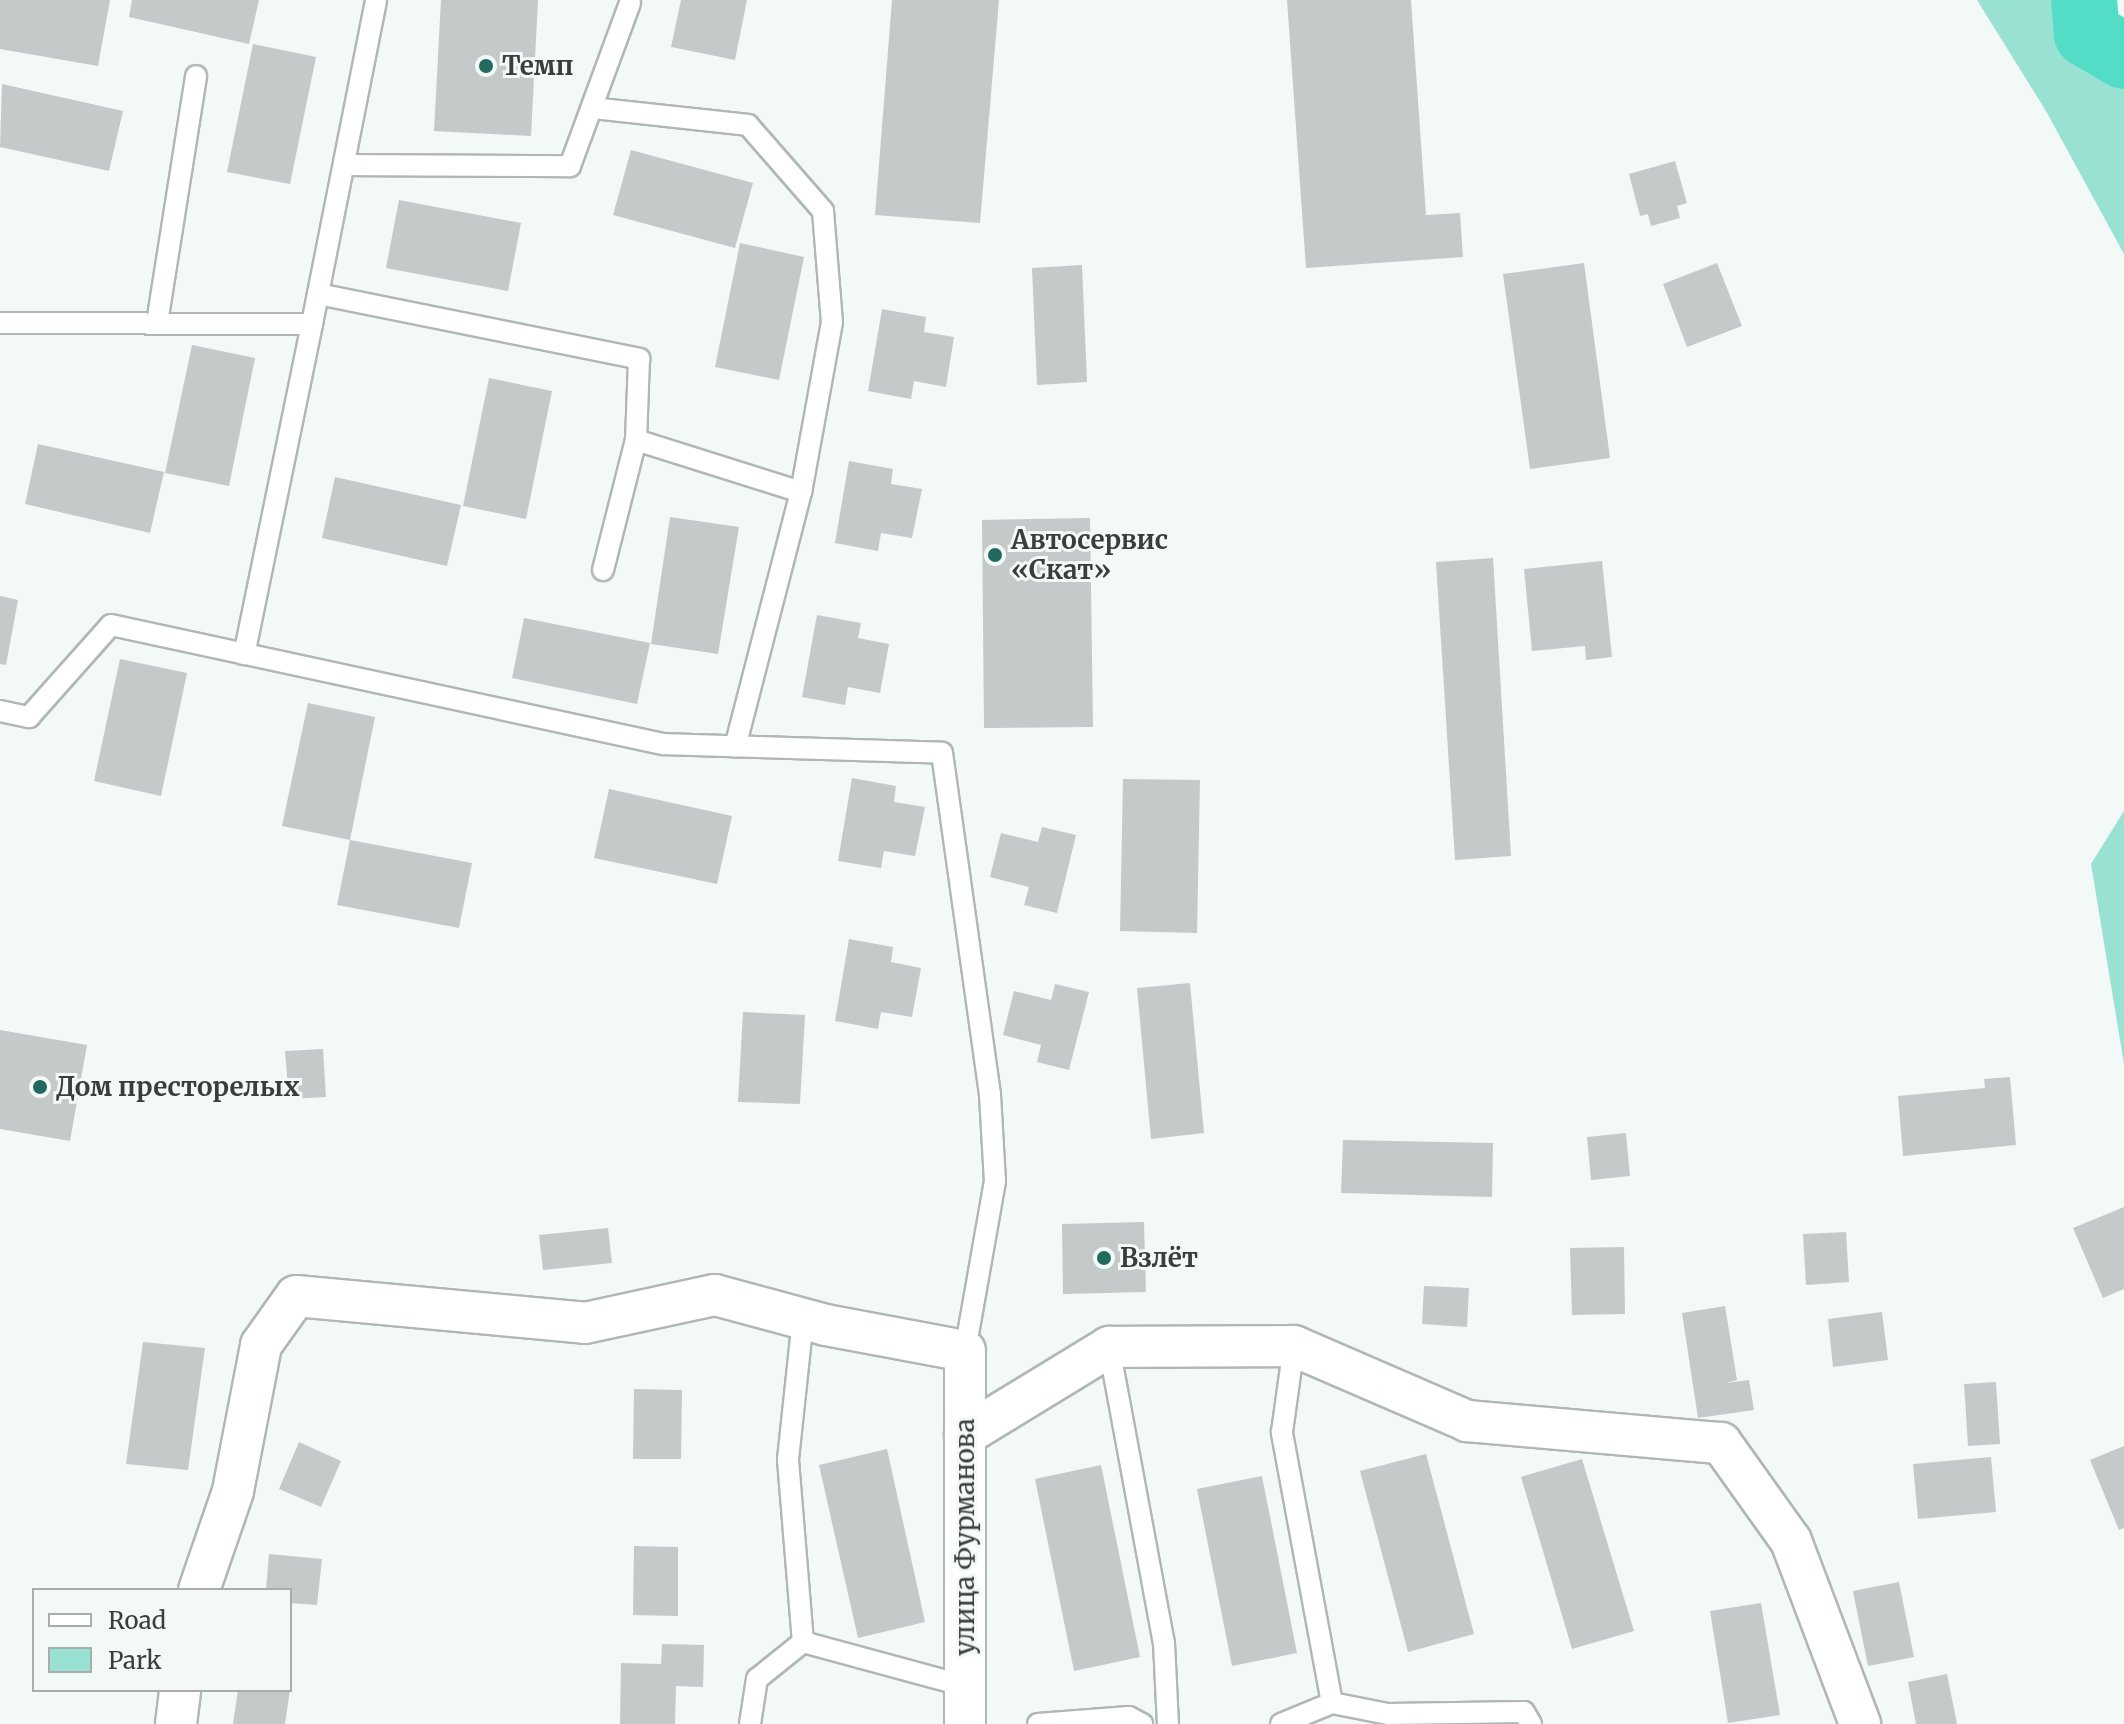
<!DOCTYPE html>
<meta charset="utf-8">
<style>
body{margin:0}
#map{position:relative;width:2124px;height:1724px;overflow:hidden;background:#f3f9f7;font-family:Merriweather,serif}
div>[style]{position:absolute}
.green>*{inset:0;background:#99e1d2}
.river>*{height:66px;margin:-33px;padding:0 33px;transform-origin:33px;border-radius:33px;background:#53ddc6}
.building>*{inset:0;background:#c4cac9}
.roads{filter:drop-shadow(2px 0 #b0b7b5) drop-shadow(-2px 0 #b0b7b5) drop-shadow(0 2px #b0b7b5) drop-shadow(0 -2px #b0b7b5)}
.service>*{height:20px;margin:-10px;padding:0 10px;transform-origin:10px;border-radius:10px;background:#fff}
.minor>*{height:40px;margin:-20px;padding:0 20px;transform-origin:20px;border-radius:20px;background:#fff}
.dots>*{width:22px;height:22px;translate:-50% -50%;box-sizing:border-box;border:4px solid #f3f9f7;border-radius:50%}
span{translate:-50% -50%;white-space:nowrap;text-align:center;line-height:1.15;-webkit-text-stroke:6px #f3f9f7;paint-order:stroke}
.poi-label{font-size:26px;color:#3b3d3c;font-weight:700}
.left{translate:0 -50%;text-align:left}
.street-label{font-size:26px;color:#3b3d3c}
.legend{position:absolute;left:32px;top:1588px;width:260px;height:104px;box-sizing:border-box;background:#f3f9f7;border:2px solid #a9aeac;margin:0;padding:10px 14px;list-style:none;font-size:24px;color:#3b3d3c}
.legend li{display:flex;align-items:center;gap:16px;height:40px}
.legend b{width:40px;border:2px solid #a9aeac}
</style>
<div id="map">
<div class="green">
<div style="clip-path:polygon(1977px 0,2061px 0,2067px 43px,2124px 82px,2124px 254px,2046px 111px)"></div>
<div style="clip-path:polygon(2124px 811px,2124px 1064px,2091px 864px)"></div>
</div>
<div class="river">
<div style="left:2084px;top:0;width:34px;rotate:85deg"></div>
<div style="left:2087px;top:34px;width:43px;rotate:30.7deg"></div>
</div>
<div class="building">
<div style="clip-path:polygon(0 0,110px 0,98px 66px,0 49px)"></div>
<div style="clip-path:polygon(132px 0,259px 0,249px 44px,129px 17px)"></div>
<div style="clip-path:polygon(441px 0,538px 0,531px 136px,434px 131px)"></div>
<div style="clip-path:polygon(681px 0,747px 0,735px 60px,671px 47px)"></div>
<div style="clip-path:polygon(892px 0,999px 0,980px 223px,875px 215px)"></div>
<div style="clip-path:polygon(1287px 0,1411px 0,1426px 215px,1460px 213px,1463px 257px,1306px 268px)"></div>
<div style="clip-path:polygon(253px 44px,316px 57px,290px 184px,227px 172px)"></div>
<div style="clip-path:polygon(2px 84px,123px 111px,109px 171px,0 147px)"></div>
<div style="clip-path:polygon(631px 150px,753px 183px,735px 248px,613px 215px)"></div>
<div style="clip-path:polygon(1675px 161px,1687px 203px,1677px 206px,1680px 218px,1651px 226px,1648px 214px,1640px 216px,1629px 174px)"></div>
<div style="clip-path:polygon(399px 200px,521px 223px,508px 291px,386px 268px)"></div>
<div style="clip-path:polygon(740px 243px,804px 257px,779px 380px,715px 367px)"></div>
<div style="clip-path:polygon(1584px 263px,1610px 458px,1530px 469px,1503px 274px)"></div>
<div style="clip-path:polygon(1717px 263px,1742px 326px,1687px 347px,1663px 284px)"></div>
<div style="clip-path:polygon(1082px 265px,1087px 382px,1037px 385px,1032px 268px)"></div>
<div style="clip-path:polygon(882px 309px,926px 317px,924px 332px,954px 337px,946px 387px,914px 381px,911px 399px,868px 391px)"></div>
<div style="clip-path:polygon(192px 345px,255px 358px,229px 486px,165px 473px)"></div>
<div style="clip-path:polygon(489px 378px,552px 391px,526px 519px,463px 506px)"></div>
<div style="clip-path:polygon(38px 444px,164px 472px,150px 533px,25px 504px)"></div>
<div style="clip-path:polygon(849px 461px,893px 469px,891px 484px,922px 489px,912px 538px,881px 533px,878px 551px,835px 543px)"></div>
<div style="clip-path:polygon(335px 477px,461px 505px,447px 566px,322px 538px)"></div>
<div style="clip-path:polygon(670px 517px,739px 527px,718px 654px,651px 644px)"></div>
<div style="clip-path:polygon(1090px 518px,1093px 727px,984px 728px,982px 520px)"></div>
<div style="clip-path:polygon(1493px 558px,1511px 856px,1455px 860px,1436px 562px)"></div>
<div style="clip-path:polygon(1602px 561px,1612px 657px,1586px 660px,1585px 646px,1532px 651px,1524px 569px)"></div>
<div style="clip-path:polygon(0 596px,18px 600px,6px 665px,0 664px)"></div>
<div style="clip-path:polygon(817px 615px,861px 623px,858px 638px,889px 644px,880px 693px,848px 687px,845px 705px,802px 697px)"></div>
<div style="clip-path:polygon(524px 618px,650px 643px,637px 704px,512px 678px)"></div>
<div style="clip-path:polygon(120px 659px,187px 673px,161px 796px,94px 781px)"></div>
<div style="clip-path:polygon(308px 703px,375px 717px,350px 840px,282px 826px)"></div>
<div style="clip-path:polygon(852px 778px,896px 786px,894px 802px,925px 807px,915px 856px,884px 851px,881px 868px,838px 861px)"></div>
<div style="clip-path:polygon(1123px 779px,1200px 780px,1197px 933px,1120px 931px)"></div>
<div style="clip-path:polygon(609px 789px,732px 816px,717px 884px,594px 858px)"></div>
<div style="clip-path:polygon(1042px 827px,1076px 835px,1057px 913px,1024px 905px,1029px 887px,990px 877px,1001px 833px,1038px 842px)"></div>
<div style="clip-path:polygon(350px 840px,472px 863px,459px 928px,337px 905px)"></div>
<div style="clip-path:polygon(849px 939px,893px 947px,891px 962px,921px 968px,912px 1017px,881px 1012px,878px 1029px,835px 1021px)"></div>
<div style="clip-path:polygon(1190px 983px,1204px 1133px,1151px 1139px,1137px 988px)"></div>
<div style="clip-path:polygon(1055px 984px,1089px 992px,1069px 1070px,1037px 1062px,1041px 1045px,1003px 1035px,1014px 991px,1051px 1000px)"></div>
<div style="clip-path:polygon(743px 1012px,805px 1015px,800px 1104px,738px 1102px)"></div>
<div style="clip-path:polygon(0 1030px,87px 1045px,70px 1141px,0 1129px)"></div>
<div style="clip-path:polygon(323px 1049px,326px 1097px,289px 1099px,285px 1051px)"></div>
<div style="clip-path:polygon(2010px 1077px,2016px 1145px,1903px 1156px,1898px 1096px,1985px 1088px,1984px 1079px)"></div>
<div style="clip-path:polygon(1626px 1133px,1630px 1176px,1591px 1180px,1587px 1137px)"></div>
<div style="clip-path:polygon(1343px 1140px,1493px 1143px,1492px 1197px,1341px 1193px)"></div>
<div style="clip-path:polygon(2124px 1207px,2124px 1289px,2103px 1298px,2073px 1228px)"></div>
<div style="clip-path:polygon(1144px 1222px,1146px 1292px,1063px 1294px,1062px 1224px)"></div>
<div style="clip-path:polygon(608px 1228px,612px 1263px,543px 1270px,539px 1235px)"></div>
<div style="clip-path:polygon(1846px 1232px,1849px 1282px,1806px 1285px,1803px 1234px)"></div>
<div style="clip-path:polygon(1624px 1247px,1625px 1314px,1572px 1315px,1570px 1248px)"></div>
<div style="clip-path:polygon(1424px 1286px,1469px 1288px,1467px 1327px,1422px 1324px)"></div>
<div style="clip-path:polygon(1725px 1306px,1737px 1380px,1726px 1383px,1749px 1380px,1754px 1410px,1698px 1418px,1682px 1313px)"></div>
<div style="clip-path:polygon(1882px 1312px,1888px 1360px,1833px 1367px,1828px 1319px)"></div>
<div style="clip-path:polygon(143px 1342px,205px 1348px,188px 1470px,126px 1464px)"></div>
<div style="clip-path:polygon(1996px 1382px,2000px 1444px,1968px 1446px,1964px 1384px)"></div>
<div style="clip-path:polygon(634px 1389px,682px 1390px,681px 1459px,633px 1459px)"></div>
<div style="clip-path:polygon(299px 1442px,341px 1461px,321px 1507px,279px 1489px)"></div>
<div style="clip-path:polygon(2124px 1446px,2124px 1528px,2119px 1530px,2090px 1460px)"></div>
<div style="clip-path:polygon(887px 1449px,925px 1622px,858px 1638px,819px 1465px)"></div>
<div style="clip-path:polygon(1426px 1454px,1474px 1634px,1408px 1652px,1360px 1471px)"></div>
<div style="clip-path:polygon(1991px 1457px,1996px 1512px,1918px 1519px,1913px 1464px)"></div>
<div style="clip-path:polygon(1582px 1459px,1634px 1631px,1572px 1649px,1521px 1477px)"></div>
<div style="clip-path:polygon(1101px 1465px,1140px 1657px,1074px 1671px,1035px 1479px)"></div>
<div style="clip-path:polygon(1262px 1476px,1297px 1653px,1232px 1666px,1197px 1489px)"></div>
<div style="clip-path:polygon(634px 1546px,678px 1547px,678px 1616px,633px 1615px)"></div>
<div style="clip-path:polygon(269px 1554px,322px 1559px,317px 1605px,290px 1603px,290px 1590px,266px 1590px)"></div>
<div style="clip-path:polygon(1899px 1582px,1914px 1657px,1868px 1666px,1853px 1591px)"></div>
<div style="clip-path:polygon(1761px 1603px,1780px 1715px,1728px 1723px,1710px 1611px)"></div>
<div style="clip-path:polygon(662px 1644px,704px 1645px,703px 1687px,676px 1686px,675px 1724px,620px 1724px,621px 1663px,661px 1664px)"></div>
<div style="clip-path:polygon(1947px 1674px,1957px 1724px,1916px 1724px,1908px 1682px)"></div>
<div style="clip-path:polygon(238px 1690px,290px 1690px,285px 1724px,233px 1724px)"></div>
</div>
<div class="roads">
<div class="service">
<div style="left:592px;top:108px;width:157px;rotate:6.2deg"></div>
<div style="left:748px;top:125px;width:114px;rotate:48.9deg"></div>
<div style="left:823px;top:211px;width:111px;rotate:85.4deg"></div>
<div style="left:832px;top:322px;width:173px;rotate:100.3deg"></div>
<div style="left:344px;top:165px;width:226px;rotate:0.3deg"></div>
<div style="left:570px;top:166px;width:174px;rotate:-69.8deg"></div>
<div style="left:318px;top:294px;width:328px;rotate:11.4deg"></div>
<div style="left:639px;top:359px;width:81px;rotate:92.1deg"></div>
<div style="left:636px;top:440px;width:173px;rotate:17.5deg"></div>
<div style="left:801px;top:492px;width:263px;rotate:104.5deg"></div>
<div style="left:0;top:323px;width:312px;rotate:0.2deg"></div>
<div style="left:312px;top:324px;width:337px;rotate:101.6deg"></div>
<div style="left:157px;top:323px;width:250px;rotate:-81deg"></div>
<div style="left:312px;top:324px;width:330px;rotate:-78.8deg"></div>
<div style="left:603px;top:570px;width:134px;rotate:-75.8deg"></div>
<div style="left:0;top:711px;width:30px;rotate:12deg"></div>
<div style="left:29px;top:717px;width:123px;rotate:-48.3deg"></div>
<div style="left:111px;top:625px;width:565px;rotate:12.17deg"></div>
<div style="left:663px;top:744px;width:279px;rotate:1.8deg"></div>
<div style="left:942px;top:753px;width:345px;rotate:82deg"></div>
<div style="left:990px;top:1095px;width:86px;rotate:86.7deg"></div>
<div style="left:995px;top:1181px;width:173px;rotate:100deg"></div>
<div style="left:803px;top:1319px;width:142px;rotate:96.1deg"></div>
<div style="left:788px;top:1460px;width:183px;rotate:85.3deg"></div>
<div style="left:803px;top:1642px;width:168px;rotate:15.2deg"></div>
<div style="left:1109px;top:1347px;width:301px;rotate:79.5deg"></div>
<div style="left:1164px;top:1643px;width:81px;rotate:87.2deg"></div>
<div style="left:1332px;top:1703px;width:57px;rotate:11.1deg"></div>
<div style="left:1388px;top:1714px;width:136px;rotate:-0.8deg"></div>
<div style="left:1524px;top:1712px;width:14px;rotate:60deg"></div>
<div style="left:750px;top:1724px;width:46px;rotate:-81.2deg"></div>
<div style="left:757px;top:1679px;width:59px;rotate:-38.8deg"></div>
<div style="left:1038px;top:1724px;width:91px;rotate:-4.4deg"></div>
<div style="left:1129px;top:1717px;width:15px;rotate:28deg"></div>
<div style="left:1281px;top:1724px;width:55px;rotate:-22.4deg"></div>
<div style="left:1332px;top:1703px;width:276px;rotate:-100.5deg"></div>
<div style="left:1282px;top:1432px;width:87px;rotate:-82.1deg"></div>
</div>
<div class="minor">
<div style="left:965px;top:1435px;width:169px;rotate:-31.4deg"></div>
<div style="left:1109px;top:1347px;width:185px;rotate:-0.3deg"></div>
<div style="left:1294px;top:1346px;width:189px;rotate:23.4deg"></div>
<div style="left:1467px;top:1421px;width:255px;rotate:5deg"></div>
<div style="left:1721px;top:1443px;width:120px;rotate:54.5deg"></div>
<div style="left:1791px;top:1541px;width:196px;rotate:69.3deg"></div>
<div style="left:199px;top:1590px;width:105px;rotate:-71deg"></div>
<div style="left:233px;top:1491px;width:149px;rotate:-79.1deg"></div>
<div style="left:261px;top:1345px;width:60px;rotate:-54.5deg"></div>
<div style="left:296px;top:1296px;width:290px;rotate:5.3deg"></div>
<div style="left:585px;top:1323px;width:133px;rotate:-12.2deg"></div>
<div style="left:715px;top:1295px;width:115px;rotate:15.1deg"></div>
<div style="left:826px;top:1325px;width:141px;rotate:10.6deg"></div>
<div style="left:965px;top:1351px;width:373px;rotate:90deg"></div>
<div style="left:176px;top:1724px;width:34px;rotate:-83deg"></div>
</div>
</div>
<div class="dots">
<div style="left:486px;top:66px;background:#23695e"></div>
<div style="left:995px;top:555px;background:#23695e"></div>
<div style="left:40px;top:1087px;background:#23695e"></div>
<div style="left:1104px;top:1258px;background:#23695e"></div>
</div>
<div class="poi-label">
<span class="left" style="left:502px;top:66px">Темп</span>
<span class="left" style="left:1011px;top:555px">Автосервис<br>«Скат»</span>
<span class="left" style="left:56px;top:1087px">Дом престорелых</span>
<span class="left" style="left:1120px;top:1258px">Взлёт</span>
</div>
<div class="street-label">
<span style="left:965px;top:1537px;rotate:-90deg">улица Фурманова</span>
</div>
<ul class="legend">
<li><b style="height:10px;background:#fff"></b>Road</li>
<li><b style="height:22px;background:#99e1d2"></b>Park</li>
</ul>
</div>
